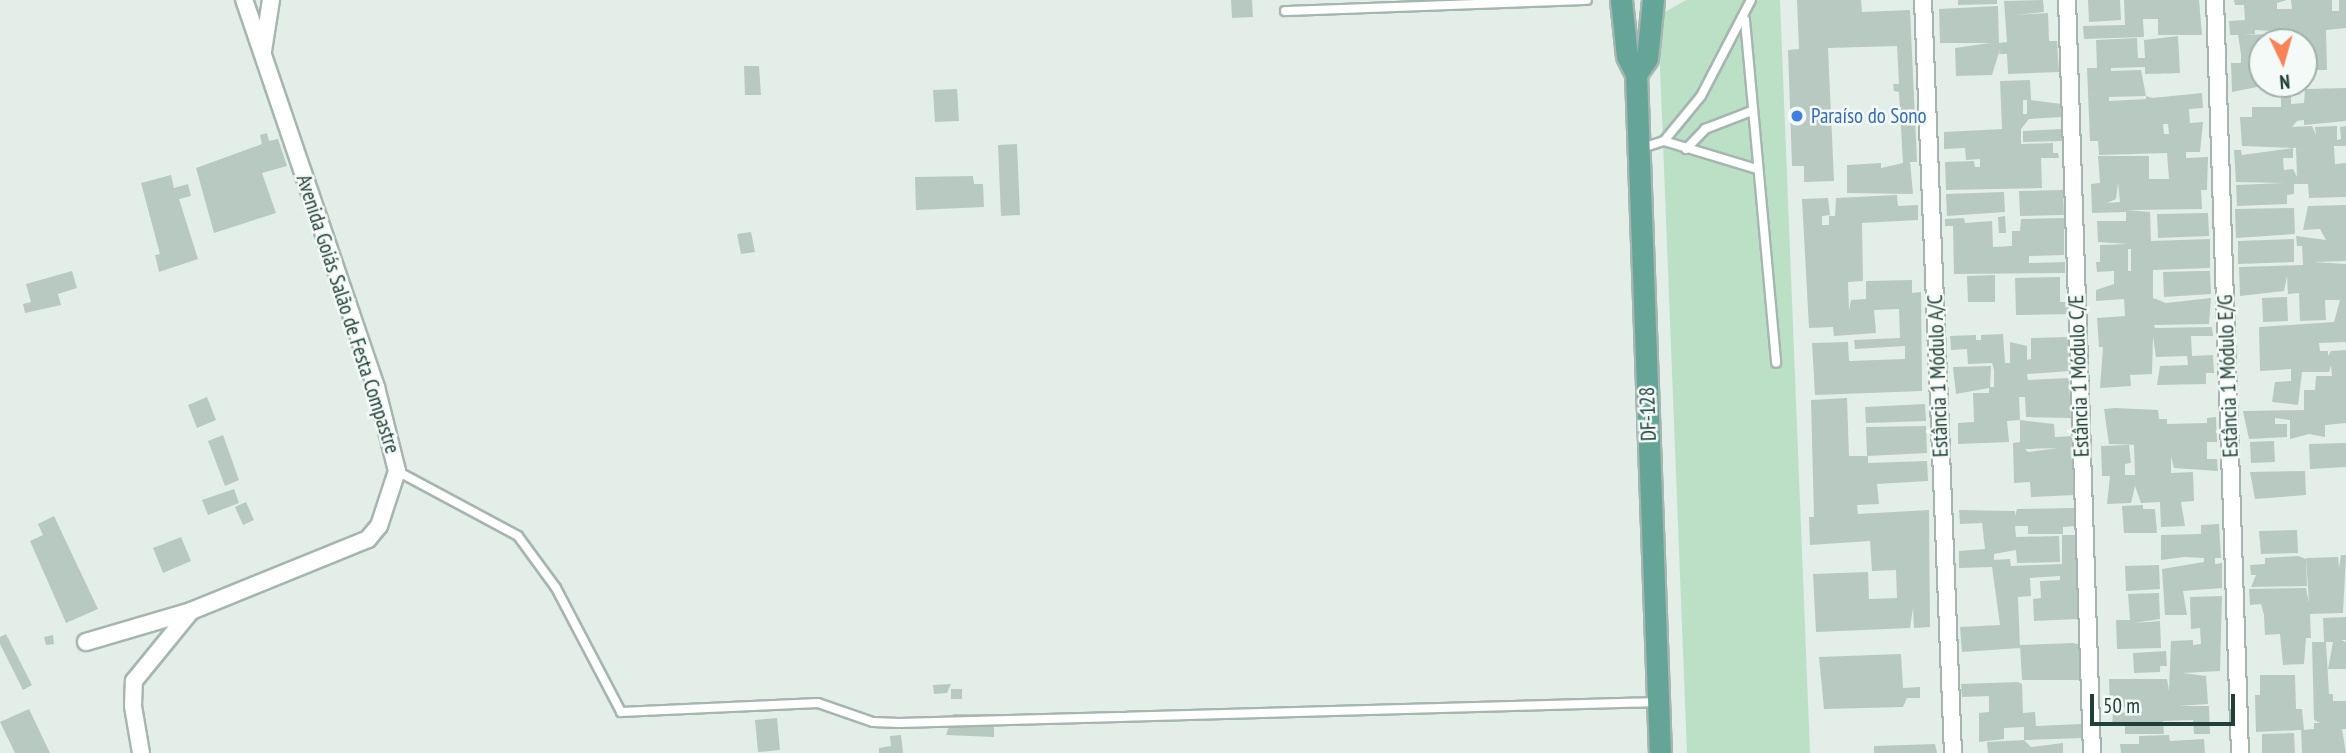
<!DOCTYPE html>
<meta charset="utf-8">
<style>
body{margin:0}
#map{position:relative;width:2346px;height:753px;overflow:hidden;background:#e3eee9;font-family:"PT Sans Narrow",sans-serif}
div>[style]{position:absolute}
.green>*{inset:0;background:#bbe0c6}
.building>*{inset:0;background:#b8c9c2}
.roads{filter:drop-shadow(2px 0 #a5b6b1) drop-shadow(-2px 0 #a5b6b1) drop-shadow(0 2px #a5b6b1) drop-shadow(0 -2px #a5b6b1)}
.lane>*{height:8px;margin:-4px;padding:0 4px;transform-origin:4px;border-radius:4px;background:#fff}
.street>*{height:16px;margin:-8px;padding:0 8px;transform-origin:8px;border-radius:8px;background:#fff}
.primary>*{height:21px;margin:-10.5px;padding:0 10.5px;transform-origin:10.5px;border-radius:10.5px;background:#65a597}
.dots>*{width:19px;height:19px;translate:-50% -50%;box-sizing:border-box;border:4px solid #f4faf7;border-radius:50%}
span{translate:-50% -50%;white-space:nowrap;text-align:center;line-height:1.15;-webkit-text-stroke:5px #f4faf7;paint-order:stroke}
.shop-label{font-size:21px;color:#366cbe}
.left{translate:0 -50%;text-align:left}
.street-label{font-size:21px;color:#214039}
.north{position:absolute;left:2248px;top:28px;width:70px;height:70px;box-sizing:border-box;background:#f4faf7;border:2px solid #a0b0ab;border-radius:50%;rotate:175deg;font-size:19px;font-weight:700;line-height:28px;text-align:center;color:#214039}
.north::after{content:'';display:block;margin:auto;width:24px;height:32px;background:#f98356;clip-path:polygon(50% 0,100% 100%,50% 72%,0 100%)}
.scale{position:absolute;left:2090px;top:694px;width:145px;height:32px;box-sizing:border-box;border:4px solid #214039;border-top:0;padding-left:9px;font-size:21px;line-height:24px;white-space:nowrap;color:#214039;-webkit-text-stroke:5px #f4faf7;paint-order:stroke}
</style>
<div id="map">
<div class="green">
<div style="clip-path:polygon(1686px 0,1780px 0,1810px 753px,1687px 753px,1658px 16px)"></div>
</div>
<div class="building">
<div style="clip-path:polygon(1231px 0,1252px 0,1253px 17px,1232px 18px)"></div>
<div style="clip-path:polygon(1797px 0,1861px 0,1862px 12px,1910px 10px,1917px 162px,1910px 162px,1913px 194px,1847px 193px,1847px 165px,1881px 163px,1881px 168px,1903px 163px,1899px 92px,1894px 91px,1893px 84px,1899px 84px,1897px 46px,1828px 48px,1834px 181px,1804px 182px,1804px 166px,1792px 166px,1788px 50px,1799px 49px)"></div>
<div style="clip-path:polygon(1958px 0,1997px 0,1997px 4px,1958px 5px)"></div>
<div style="clip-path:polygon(2043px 0,2044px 12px,2015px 15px,2048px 13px,2049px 41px,2057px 41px,2059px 72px,2008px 74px,2007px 54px,1999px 54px,2000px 49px,1992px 75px,1956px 76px,1955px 48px,1990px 43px,1940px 43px,1939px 9px,1998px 6px,1999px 43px,2007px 42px,2004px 1px)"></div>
<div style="clip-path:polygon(2088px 0,2120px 0,2121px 20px,2089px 22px)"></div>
<div style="clip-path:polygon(2124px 0,2199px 0,2202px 35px,2158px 35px,2158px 19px,2143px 19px,2144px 37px,2084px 39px,2083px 26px,2125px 25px)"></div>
<div style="clip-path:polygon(2234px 0,2287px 0,2277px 3px,2277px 9px,2292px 9px,2291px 0,2332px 0,2332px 11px,2339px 11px,2339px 0,2346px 0,2346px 28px,2326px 30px,2327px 70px,2304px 70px,2304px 42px,2289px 42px,2289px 32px,2255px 30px,2255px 34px,2243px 35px,2273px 34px,2273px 42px,2262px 42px,2262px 86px,2232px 92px,2231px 63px,2241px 63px,2241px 54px,2238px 35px,2230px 35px,2229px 21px,2245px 20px,2244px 5px,2235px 5px)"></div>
<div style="clip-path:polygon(evenodd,2178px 36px,2180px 73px,2145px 74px,2145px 67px,2111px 68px,2111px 71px,2141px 70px,2146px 96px,2152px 98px,2202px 93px,2203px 108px,2189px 109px,2190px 123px,2203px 122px,2200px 152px,2186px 152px,2186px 158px,2208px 157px,2207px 190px,2201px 190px,2202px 209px,2127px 210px,2150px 212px,2151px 241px,2210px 239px,2210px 268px,2153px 270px,2153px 298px,2166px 303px,2211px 298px,2209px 324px,2154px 325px,2155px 328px,2212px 327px,2213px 336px,2191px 336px,2192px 356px,2213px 355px,2214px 373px,2206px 373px,2206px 384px,2157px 385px,2160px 366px,2188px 365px,2187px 356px,2156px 357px,2153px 336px,2152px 374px,2130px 375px,2131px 386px,2100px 388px,2103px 347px,2099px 347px,2097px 318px,2125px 316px,2124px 299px,2096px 301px,2096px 290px,2114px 284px,2114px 271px,2097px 272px,2096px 262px,2100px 262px,2100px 245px,2128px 244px,2098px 242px,2097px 221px,2126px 221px,2126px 212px,2092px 213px,2091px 184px,2100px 183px,2098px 156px,2149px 156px,2149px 179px,2169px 179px,2167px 153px,2099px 155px,2098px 141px,2090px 141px,2087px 68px,2097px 68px,2096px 40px,2137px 38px,2138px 58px,2145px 58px,2144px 40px,2178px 36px,2146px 96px,2146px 99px,2109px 101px,2109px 97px,2146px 96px,2178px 36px,2163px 124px,2168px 124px,2169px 134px,2164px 134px,2163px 124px,2178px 36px,2118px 183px,2120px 202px,2107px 203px,2116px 199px,2118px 183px,2178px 36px,2128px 249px,2131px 249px,2131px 271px,2128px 271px,2128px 249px)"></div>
<div style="clip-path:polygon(744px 66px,759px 66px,761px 95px,745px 95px)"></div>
<div style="clip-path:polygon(evenodd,2030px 80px,2031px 100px,2061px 104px,2061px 117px,2029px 119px,2021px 129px,2021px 144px,2053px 143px,2053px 153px,2058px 153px,2059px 158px,2041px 158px,2042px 188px,1946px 190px,1945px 162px,1974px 161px,1975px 167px,1980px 167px,1980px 159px,1966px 160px,1965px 148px,1944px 149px,1944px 132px,2002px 129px,2000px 81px,2030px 80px,2023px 100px,2027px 100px,2027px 114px,2023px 114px,2023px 100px)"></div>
<div style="clip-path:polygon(2346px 88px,2346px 121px,2304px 125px,2304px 120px,2297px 121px,2292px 127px,2312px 126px,2316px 135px,2315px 127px,2337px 126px,2337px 140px,2341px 139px,2340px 127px,2346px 126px,2346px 146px,2334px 146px,2335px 164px,2346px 163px,2346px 197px,2309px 198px,2308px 184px,2294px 184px,2294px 194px,2287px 195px,2287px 204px,2237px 206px,2236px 185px,2284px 183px,2236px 182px,2234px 150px,2241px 150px,2242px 155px,2293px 148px,2293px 158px,2283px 158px,2284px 170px,2293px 169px,2297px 177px,2296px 148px,2242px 146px,2240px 117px,2252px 117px,2252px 107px,2281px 107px,2281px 90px,2291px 90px,2291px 104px,2304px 103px,2305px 89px)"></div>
<div style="clip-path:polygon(957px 89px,959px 121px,935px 122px,933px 90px)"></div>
<div style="clip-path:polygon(2062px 129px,2062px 141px,2023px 142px,2023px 131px)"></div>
<div style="clip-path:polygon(267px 133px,269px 141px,278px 139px,287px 166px,262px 173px,276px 213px,214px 233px,196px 168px,262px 144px,260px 135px)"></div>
<div style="clip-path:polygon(1017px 144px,1020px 215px,1001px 216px,998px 145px)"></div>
<div style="clip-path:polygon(171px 175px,174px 188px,188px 184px,191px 196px,179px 199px,198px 259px,159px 272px,155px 255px,160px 254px,141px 183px)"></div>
<div style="clip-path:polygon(973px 176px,974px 184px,983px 184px,984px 207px,916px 210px,915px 177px)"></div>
<div style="clip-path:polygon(2063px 190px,2064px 215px,2020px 216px,2019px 191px)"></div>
<div style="clip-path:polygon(2004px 192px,2005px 212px,1947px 216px,1946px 194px)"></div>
<div style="clip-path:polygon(1897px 195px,1898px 206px,1918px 205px,1918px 220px,1862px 223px,1863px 281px,1848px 282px,1849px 311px,1851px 300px,1866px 299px,1866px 281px,1912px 280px,1912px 293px,1921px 292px,1922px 391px,1815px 395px,1812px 343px,1848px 342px,1849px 361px,1905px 359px,1905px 346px,1855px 349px,1854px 340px,1900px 338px,1899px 309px,1874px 310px,1876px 333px,1834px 336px,1833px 327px,1809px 328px,1802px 199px,1828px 198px,1830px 215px,1822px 216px,1822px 225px,1829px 225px,1829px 216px,1835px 216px,1836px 198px)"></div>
<div style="clip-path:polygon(2346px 205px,2346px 261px,2313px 262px,2346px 264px,2346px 342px,2319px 343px,2320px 351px,2328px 351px,2328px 356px,2331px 351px,2346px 350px,2346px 423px,2325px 425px,2325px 437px,2309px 434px,2290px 439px,2290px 420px,2275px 418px,2275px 424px,2287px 424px,2287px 437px,2249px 439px,2243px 411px,2304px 410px,2304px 390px,2315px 390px,2316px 376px,2332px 376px,2331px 365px,2329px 372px,2302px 372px,2298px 405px,2272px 402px,2275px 382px,2291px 381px,2291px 369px,2260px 371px,2259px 327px,2334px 322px,2340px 300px,2325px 300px,2326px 320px,2300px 321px,2299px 293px,2288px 294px,2287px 276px,2284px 291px,2240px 296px,2239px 267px,2303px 265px,2302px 246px,2297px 246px,2296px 236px,2326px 240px,2320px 229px,2303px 230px,2308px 206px)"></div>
<div style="clip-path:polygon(2294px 208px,2295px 234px,2236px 238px,2235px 209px)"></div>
<div style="clip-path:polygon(2208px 213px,2209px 236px,2158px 238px,2157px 214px)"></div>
<div style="clip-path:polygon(2005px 216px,2006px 233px,1999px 233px,1998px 217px)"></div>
<div style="clip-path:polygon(1964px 218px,1965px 223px,1992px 221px,1993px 247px,2012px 246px,2012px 231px,2020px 231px,2021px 219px,2064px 218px,2064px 255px,2029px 256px,2029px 263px,2065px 262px,2065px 273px,1954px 274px,1953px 226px,1945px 226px,1945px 219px)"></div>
<div style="clip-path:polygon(751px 232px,755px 252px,741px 254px,737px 234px)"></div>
<div style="clip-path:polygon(2294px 239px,2294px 262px,2238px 264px,2238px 241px)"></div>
<div style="clip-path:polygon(72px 271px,77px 288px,58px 294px,61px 305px,25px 313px,23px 304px,31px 302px,26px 284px)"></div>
<div style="clip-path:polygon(2198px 271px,2210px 271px,2211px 294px,2164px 297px,2163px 272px)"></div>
<div style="clip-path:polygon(1995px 275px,1995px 302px,1968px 302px,1967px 276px)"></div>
<div style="clip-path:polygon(2060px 277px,2060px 302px,2067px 302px,2068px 314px,2016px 315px,2015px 278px)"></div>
<div style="clip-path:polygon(2287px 297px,2288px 321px,2263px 322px,2262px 298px)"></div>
<div style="clip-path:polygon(evenodd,2003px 334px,2005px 363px,2010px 363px,2010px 342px,2027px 346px,2027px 360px,2031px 359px,2031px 338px,2069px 337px,2070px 371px,2027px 374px,2028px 380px,2069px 378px,2071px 418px,2026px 417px,2025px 397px,2019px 397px,2020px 420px,2054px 424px,2055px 437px,2073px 436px,2075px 495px,2031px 497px,2030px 482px,2014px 483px,2013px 443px,2020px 442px,2020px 420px,2007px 421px,2009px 442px,1958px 444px,1958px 423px,1974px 422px,1973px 393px,1989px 393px,1989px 388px,1956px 394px,1953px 367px,1991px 366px,1990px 387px,1994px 387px,1994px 370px,1992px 363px,1968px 364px,1967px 349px,1951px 350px,1950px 336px,1976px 335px,1976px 340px,1981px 340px,1981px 335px,2003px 334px,2058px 448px,2028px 452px,2025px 449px,2058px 448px)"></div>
<div style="clip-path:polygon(207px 397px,216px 420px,197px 428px,188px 405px)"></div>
<div style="clip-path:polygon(1847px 398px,1849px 456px,1868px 456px,1868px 463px,1927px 461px,1928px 481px,1877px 484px,1879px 504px,1857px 505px,1858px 514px,1929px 510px,1930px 627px,1914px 628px,1913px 608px,1910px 628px,1816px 632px,1813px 574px,1868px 572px,1869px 599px,1897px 598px,1896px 570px,1872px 571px,1870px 541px,1810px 545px,1809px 517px,1814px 517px,1811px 400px)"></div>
<div style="clip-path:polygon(1925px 404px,1926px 421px,1866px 423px,1865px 407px)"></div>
<div style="clip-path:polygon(2115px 408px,2158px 410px,2159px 419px,2167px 419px,2167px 424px,2207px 423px,2207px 418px,2216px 417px,2217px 442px,2207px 442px,2207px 459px,2217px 459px,2218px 471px,2174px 468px,2171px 457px,2171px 473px,2193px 472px,2194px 501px,2181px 502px,2185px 526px,2161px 527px,2160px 502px,2141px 503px,2135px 486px,2131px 503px,2107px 504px,2110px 476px,2102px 476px,2101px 446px,2129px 445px,2131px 463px,2125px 464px,2125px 475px,2135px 475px,2134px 445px,2141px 445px,2109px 444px,2104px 409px)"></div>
<div style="clip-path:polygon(1926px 426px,1927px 453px,1867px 456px,1866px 427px)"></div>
<div style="clip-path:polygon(223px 435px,239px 480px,225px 486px,208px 441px)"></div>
<div style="clip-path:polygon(2274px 441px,2275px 462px,2251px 463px,2250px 442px)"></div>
<div style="clip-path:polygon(2346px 443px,2346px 467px,2310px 469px,2309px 444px)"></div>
<div style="clip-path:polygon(2250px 472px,2305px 471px,2306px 495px,2255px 499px)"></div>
<div style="clip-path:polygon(234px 489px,239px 503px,208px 515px,202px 500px)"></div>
<div style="clip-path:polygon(246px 502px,254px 520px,243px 525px,235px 507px)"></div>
<div style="clip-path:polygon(2143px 505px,2143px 509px,2155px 509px,2157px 533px,2124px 533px,2122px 506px)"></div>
<div style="clip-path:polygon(2076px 508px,2077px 526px,2063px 527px,2063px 534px,2028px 534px,2028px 526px,2015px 526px,2016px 537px,2059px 536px,2060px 562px,2017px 563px,2016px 550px,1994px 554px,1994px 560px,2010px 559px,2011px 566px,2062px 564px,2062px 535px,2077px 535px,2078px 619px,2034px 621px,2033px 599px,2041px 598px,2040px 581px,2060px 580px,2060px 576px,2030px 578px,2031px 596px,2018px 597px,2020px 648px,1962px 652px,1960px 627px,2000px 625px,1992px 567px,1959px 568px,1959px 551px,1985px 549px,1982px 523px,1960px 524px,1959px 510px,2015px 511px,2015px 516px,2017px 509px)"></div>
<div style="clip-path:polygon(54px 516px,98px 609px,66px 623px,30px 541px,43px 535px,38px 524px)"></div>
<div style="clip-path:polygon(2219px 524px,2221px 558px,2215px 558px,2215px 564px,2222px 563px,2222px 588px,2183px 591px,2187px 615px,2165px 615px,2162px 569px,2204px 562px,2204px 558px,2184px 557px,2161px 560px,2161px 535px,2201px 534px,2201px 525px)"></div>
<div style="clip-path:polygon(2297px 530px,2298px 553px,2261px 554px,2259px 531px)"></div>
<div style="clip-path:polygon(181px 537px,191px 561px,163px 573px,153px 548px)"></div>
<div style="clip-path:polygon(2341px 555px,2346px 555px,2343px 613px,2310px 614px,2311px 638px,2306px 638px,2304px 664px,2283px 665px,2280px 634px,2265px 635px,2264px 615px,2261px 604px,2250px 605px,2249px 589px,2306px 588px,2309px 603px,2306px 558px,2338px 557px,2339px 568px)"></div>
<div style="clip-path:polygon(2298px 556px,2306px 559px,2307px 586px,2251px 587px,2256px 575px,2251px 575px,2250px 565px,2265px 564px,2265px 558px)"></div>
<div style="clip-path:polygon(2159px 565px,2160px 589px,2126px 591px,2125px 566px)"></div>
<div style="clip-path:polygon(2159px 593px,2160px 619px,2133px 623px,2160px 621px,2161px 648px,2117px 649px,2116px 620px,2130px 620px,2128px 594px)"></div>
<div style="clip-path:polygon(2222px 596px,2220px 671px,2183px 673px,2206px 676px,2208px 704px,2178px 706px,2209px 706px,2210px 734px,2194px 734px,2193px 720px,2163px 721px,2164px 734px,2125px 734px,2125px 724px,2112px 725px,2113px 713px,2142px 712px,2142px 707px,2110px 708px,2109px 679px,2167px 679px,2169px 691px,2171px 641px,2193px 640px,2193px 645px,2201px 644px,2200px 628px,2191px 629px,2190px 597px)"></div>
<div style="clip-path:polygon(2346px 617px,2346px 640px,2341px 640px,2346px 642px,2346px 669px,2328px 669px,2333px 642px,2324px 642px,2323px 618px)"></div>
<div style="clip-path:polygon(6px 634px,32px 685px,23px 690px,0 644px,0 637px)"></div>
<div style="clip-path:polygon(53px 635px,54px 644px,46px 645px,44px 637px)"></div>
<div style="clip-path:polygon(2312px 642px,2326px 642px,2329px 694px,2333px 694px,2333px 701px,2346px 701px,2346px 729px,2342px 729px,2346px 753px,2302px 753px,2301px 730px,2256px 732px,2255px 695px,2260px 695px,2260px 675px,2295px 675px,2296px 709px,2302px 709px,2304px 730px,2314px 729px,2314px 723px,2320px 723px,2314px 720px)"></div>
<div style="clip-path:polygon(2073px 643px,2082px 645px,2083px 680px,2022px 680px,2020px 645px)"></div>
<div style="clip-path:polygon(2166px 651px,2167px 666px,2160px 666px,2160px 672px,2134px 673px,2133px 653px)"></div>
<div style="clip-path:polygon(1901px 654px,1903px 688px,1920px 687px,1920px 698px,1907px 698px,1903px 707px,1824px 709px,1819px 657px)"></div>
<div style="clip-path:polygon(2018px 682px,2022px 684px,2023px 713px,2035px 712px,2036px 726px,2082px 724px,2082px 738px,2024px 740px,2031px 747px,2063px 743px,2063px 753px,1988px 753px,1987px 742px,2024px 740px,2024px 727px,2004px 728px,2004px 739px,1979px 742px,1979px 713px,1989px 712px,1989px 696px,1962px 697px,1961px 684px)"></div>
<div style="clip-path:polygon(951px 684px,947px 693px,934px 694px,933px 685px)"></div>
<div style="clip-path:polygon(951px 689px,962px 689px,962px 699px,951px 699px)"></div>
<div style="clip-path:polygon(29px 709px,50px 753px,15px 753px,0 722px)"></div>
<div style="clip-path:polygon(953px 714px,994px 714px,994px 737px,946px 735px)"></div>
<div style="clip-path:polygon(777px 718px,780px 750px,758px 752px,755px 720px)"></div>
<div style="clip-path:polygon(2294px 733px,2295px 753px,2262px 753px,2262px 734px)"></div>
<div style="clip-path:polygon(901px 735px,903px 753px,879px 753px,879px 748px,891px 746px,890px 736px)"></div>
<div style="clip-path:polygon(2169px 735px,2170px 741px,2204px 739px,2205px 753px,2121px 753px,2120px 744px,2139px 744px,2139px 736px)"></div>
<div style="clip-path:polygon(1935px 744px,1937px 753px,1874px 753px,1874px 746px)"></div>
</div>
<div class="roads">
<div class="lane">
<div style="left:1285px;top:11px;width:302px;rotate:-2.1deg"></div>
<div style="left:1745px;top:20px;width:344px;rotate:84.8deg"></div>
<div style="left:1664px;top:141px;width:97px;rotate:16.8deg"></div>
<div style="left:1639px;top:149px;width:26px;rotate:-18deg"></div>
<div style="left:1664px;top:141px;width:58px;rotate:-50.6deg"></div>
<div style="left:1701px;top:96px;width:108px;rotate:-62.5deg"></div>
<div style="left:1686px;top:149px;width:28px;rotate:-46deg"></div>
<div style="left:1705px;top:129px;width:50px;rotate:-21deg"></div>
<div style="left:397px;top:471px;width:137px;rotate:28.2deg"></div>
<div style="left:518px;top:536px;width:64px;rotate:53.8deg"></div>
<div style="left:556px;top:588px;width:140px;rotate:62.3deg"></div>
<div style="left:621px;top:712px;width:197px;rotate:-2.6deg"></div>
<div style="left:818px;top:703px;width:58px;rotate:19.1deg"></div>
<div style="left:873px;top:722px;width:26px;rotate:2deg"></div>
<div style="left:899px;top:723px;width:759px;rotate:-1.58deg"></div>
</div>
<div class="street">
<div style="left:1923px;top:0;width:754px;rotate:87.72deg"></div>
<div style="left:2067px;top:0;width:753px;rotate:88.1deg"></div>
<div style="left:2215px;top:0;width:753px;rotate:88.1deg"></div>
<div style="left:263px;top:51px;width:52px;rotate:-81.1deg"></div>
<div style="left:86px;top:642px;width:109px;rotate:-16.4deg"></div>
<div style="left:191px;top:611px;width:191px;rotate:-22.1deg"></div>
<div style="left:368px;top:539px;width:17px;rotate:-50deg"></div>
<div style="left:379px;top:526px;width:58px;rotate:-71.9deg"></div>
<div style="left:397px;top:471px;width:87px;rotate:-104deg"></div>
<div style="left:376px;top:387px;width:409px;rotate:-108.8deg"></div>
<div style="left:141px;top:753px;width:48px;rotate:-99.7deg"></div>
<div style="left:133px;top:706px;width:25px;rotate:-88deg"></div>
<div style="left:134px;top:681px;width:90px;rotate:-50.8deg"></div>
</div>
<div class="primary">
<div style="left:1621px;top:0;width:56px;rotate:83.9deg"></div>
<div style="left:1627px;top:56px;width:20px;rotate:63deg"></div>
<div style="left:1636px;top:74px;width:679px;rotate:87.98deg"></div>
<div style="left:1636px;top:74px;width:19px;rotate:-55deg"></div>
<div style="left:1647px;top:58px;width:58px;rotate:-84.1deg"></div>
</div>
</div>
<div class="dots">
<div style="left:1797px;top:116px;background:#3f7fe0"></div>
</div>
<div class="shop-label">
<span class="left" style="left:1811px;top:116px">Paraíso do Sono</span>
</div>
<div class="street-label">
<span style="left:348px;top:314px;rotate:72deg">Avenida Goiás Salão de Festa Compastre</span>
<span style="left:1938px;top:376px;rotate:-92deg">Estância 1 Módulo A/C</span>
<span style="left:2079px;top:376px;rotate:-92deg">Estância 1 Módulo C/E</span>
<span style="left:2228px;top:376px;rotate:-92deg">Estância 1 Módulo E/G</span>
<span style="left:1648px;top:414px;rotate:-92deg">DF-128</span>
</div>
<div class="north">N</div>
<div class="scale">50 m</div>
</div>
